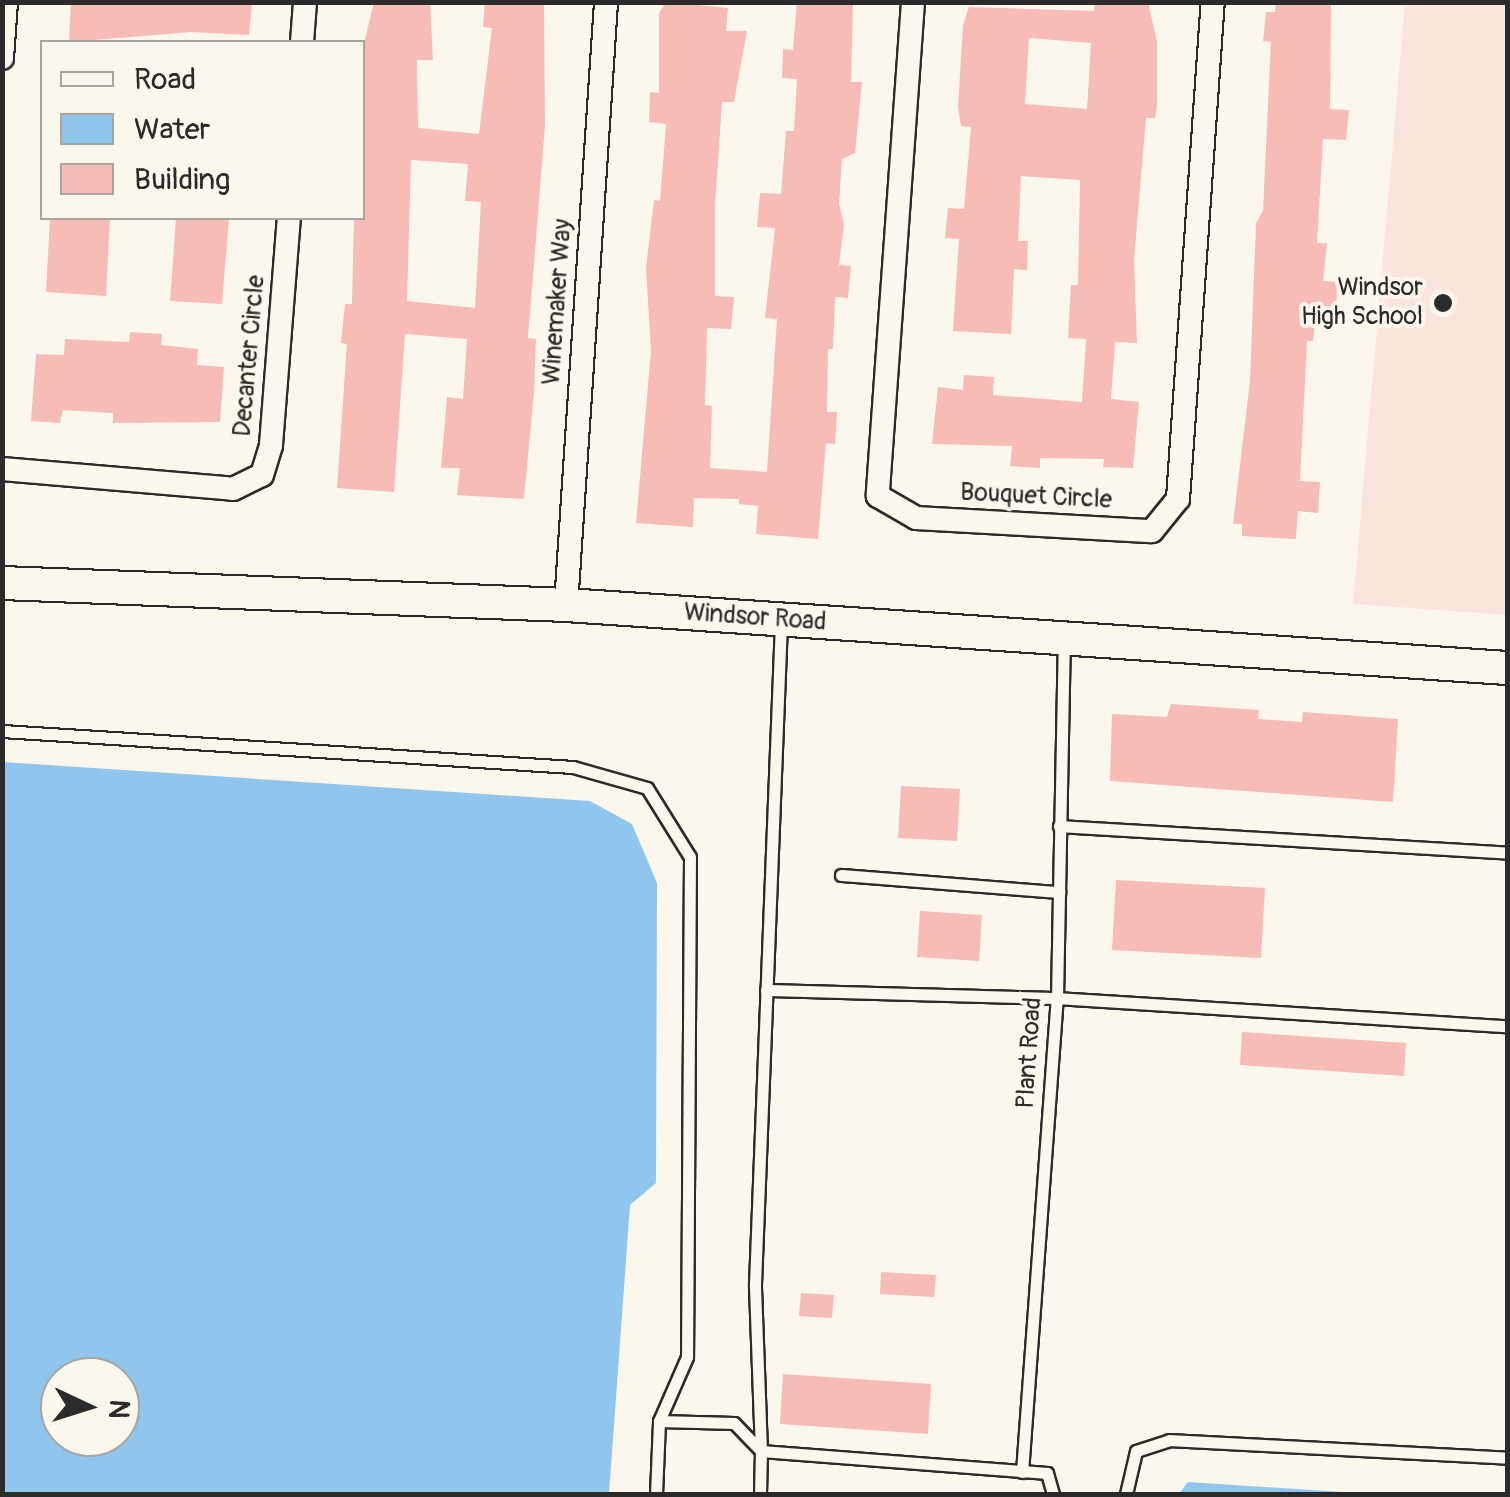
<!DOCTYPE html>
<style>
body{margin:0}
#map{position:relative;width:1510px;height:1497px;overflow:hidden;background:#fbf7ec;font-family:Pangolin,sans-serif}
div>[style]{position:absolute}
.built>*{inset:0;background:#fae5dc}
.water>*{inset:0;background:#90c6ee}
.building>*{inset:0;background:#f7bcb5}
.roads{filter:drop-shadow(2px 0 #2b2b2b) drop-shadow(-2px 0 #2b2b2b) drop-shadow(0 2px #2b2b2b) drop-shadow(0 -2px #2b2b2b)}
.lane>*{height:11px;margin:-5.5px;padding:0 5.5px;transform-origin:5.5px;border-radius:5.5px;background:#fbf7ec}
.street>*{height:22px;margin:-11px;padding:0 11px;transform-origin:11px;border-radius:11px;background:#fbf7ec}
.secondary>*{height:32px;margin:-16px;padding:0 16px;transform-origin:16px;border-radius:16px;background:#fbf7ec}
.dots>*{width:28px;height:28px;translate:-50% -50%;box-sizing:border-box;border:5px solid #fbf7ec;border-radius:50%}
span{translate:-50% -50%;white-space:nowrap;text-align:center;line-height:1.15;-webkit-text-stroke:8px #fbf7ec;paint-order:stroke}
.poi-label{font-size:25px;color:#2b2b2b}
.right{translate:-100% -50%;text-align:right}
.street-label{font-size:25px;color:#2b2b2b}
.frame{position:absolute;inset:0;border:5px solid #2b2b2b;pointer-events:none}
.legend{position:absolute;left:40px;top:40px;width:325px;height:180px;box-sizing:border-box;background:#fbf7ec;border:2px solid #a8a59f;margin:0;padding:12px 18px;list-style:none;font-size:30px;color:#2b2b2b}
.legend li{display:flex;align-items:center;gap:20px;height:50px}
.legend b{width:50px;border:2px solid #a8a59f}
.north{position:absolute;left:40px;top:1357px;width:100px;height:100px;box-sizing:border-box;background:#fbf7ec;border:2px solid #a8a59f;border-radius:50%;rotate:94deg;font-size:28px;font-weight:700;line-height:40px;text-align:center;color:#2b2b2b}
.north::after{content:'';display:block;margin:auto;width:35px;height:45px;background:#2b2b2b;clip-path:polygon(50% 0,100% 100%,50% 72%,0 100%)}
</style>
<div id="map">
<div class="built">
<div style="clip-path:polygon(1405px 3px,1507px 3px,1507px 615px,1353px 604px)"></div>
</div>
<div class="water">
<div style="clip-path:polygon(evenodd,3px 762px,590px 801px,632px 824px,657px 883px,656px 1183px,630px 1205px,609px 1494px,3px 1494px,3px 762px,60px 1377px,120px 1377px,120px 1437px,60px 1437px,60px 1377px)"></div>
<div style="clip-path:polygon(1188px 1482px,1373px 1494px,1179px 1494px)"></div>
</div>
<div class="building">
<div style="clip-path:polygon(71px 2px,252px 2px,249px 35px,192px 32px,69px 42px)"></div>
<div style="clip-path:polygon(evenodd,374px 2px,430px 2px,433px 60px,417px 60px,418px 128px,479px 134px,492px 28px,483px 27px,485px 2px,544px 2px,545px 126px,528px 338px,536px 339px,534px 392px,524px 499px,457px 495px,460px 468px,441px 468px,447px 397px,463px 399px,467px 339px,405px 334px,394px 492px,337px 488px,347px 344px,341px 343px,345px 304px,352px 304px,354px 218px,362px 218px,362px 52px,374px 2px,411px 160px,468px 164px,465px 201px,481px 202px,475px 308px,407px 301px,411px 160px)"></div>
<div style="clip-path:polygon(666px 2px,728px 8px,726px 31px,747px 31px,734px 102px,722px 102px,715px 206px,715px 296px,734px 297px,731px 329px,707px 328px,705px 405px,712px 406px,710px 468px,767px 472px,777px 319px,765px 318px,775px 228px,757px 227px,760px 193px,781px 194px,786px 131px,794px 131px,797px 79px,782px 78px,783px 49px,793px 50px,797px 2px,853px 2px,851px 82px,862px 82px,855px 153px,842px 159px,839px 204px,844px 224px,839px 265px,851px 266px,848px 298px,835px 297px,833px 349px,828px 349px,827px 412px,837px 412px,835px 444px,826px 443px,818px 539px,756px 534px,758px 506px,739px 504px,739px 499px,694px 498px,693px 527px,636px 523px,651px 351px,646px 268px,654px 200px,660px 201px,666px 124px,649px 122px,650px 92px,659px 93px,659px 13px)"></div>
<div style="clip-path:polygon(evenodd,1095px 2px,1148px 2px,1157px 42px,1157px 107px,1155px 118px,1146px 118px,1134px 260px,1137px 343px,1115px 342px,1111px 399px,1139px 402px,1133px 468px,1103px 467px,1104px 459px,1040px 458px,1040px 468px,1010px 466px,1012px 446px,932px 444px,938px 387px,963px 390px,964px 375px,994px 377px,993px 395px,1082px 402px,1086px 339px,1068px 338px,1071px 285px,1078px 285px,1080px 180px,1021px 176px,1018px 241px,1028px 241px,1027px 270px,1014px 269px,1011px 334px,953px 331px,959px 239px,945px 238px,948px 208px,964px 209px,971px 127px,961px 126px,958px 107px,963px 25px,969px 7px,1094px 11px,1095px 2px,1029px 38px,1091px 43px,1087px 109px,1025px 104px,1029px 38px)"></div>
<div style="clip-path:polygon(1276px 2px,1331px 2px,1330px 109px,1349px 110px,1346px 140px,1323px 139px,1317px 243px,1327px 243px,1323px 281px,1337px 282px,1336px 315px,1316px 313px,1313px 341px,1307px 341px,1300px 481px,1320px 482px,1318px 513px,1298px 511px,1296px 539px,1242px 536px,1242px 524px,1233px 524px,1250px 381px,1256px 223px,1263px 211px,1271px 42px,1263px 41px,1266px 12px,1275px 12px)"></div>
<div style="clip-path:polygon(50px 218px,110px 218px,106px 296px,46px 292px)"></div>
<div style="clip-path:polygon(176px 218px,229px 218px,222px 304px,170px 301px)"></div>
<div style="clip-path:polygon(130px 332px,162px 334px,161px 345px,198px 349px,197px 365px,224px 367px,220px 422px,113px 423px,113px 413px,63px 410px,60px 423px,31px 421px,36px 354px,64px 355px,65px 339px,129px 342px)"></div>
<div style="clip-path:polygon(1171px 704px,1259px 710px,1258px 719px,1302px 722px,1303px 712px,1398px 719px,1393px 802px,1110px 781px,1112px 714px,1167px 717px)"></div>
<div style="clip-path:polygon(901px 786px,960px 789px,957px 841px,898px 838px)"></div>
<div style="clip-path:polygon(1116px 880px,1265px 888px,1261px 958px,1112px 950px)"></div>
<div style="clip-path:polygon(920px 911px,982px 915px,979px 961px,917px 957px)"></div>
<div style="clip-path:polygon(1242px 1032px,1406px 1043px,1404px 1076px,1240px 1065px)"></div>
<div style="clip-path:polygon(881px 1272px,936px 1275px,934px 1297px,880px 1294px)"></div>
<div style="clip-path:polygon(801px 1293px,834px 1295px,832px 1318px,799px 1316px)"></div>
<div style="clip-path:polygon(783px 1374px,931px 1384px,928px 1434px,780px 1424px)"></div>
</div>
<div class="roads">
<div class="lane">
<div style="left:2px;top:731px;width:572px;rotate:3.61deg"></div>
<div style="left:573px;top:767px;width:77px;rotate:15.8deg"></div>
<div style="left:647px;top:788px;width:81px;rotate:58.1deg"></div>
<div style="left:690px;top:857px;width:500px;rotate:90.34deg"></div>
<div style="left:687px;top:1357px;width:70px;rotate:113.6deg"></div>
<div style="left:1059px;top:826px;width:450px;rotate:3.4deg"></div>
<div style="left:841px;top:875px;width:219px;rotate:4.5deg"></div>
<div style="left:766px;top:990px;width:291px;rotate:1.6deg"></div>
<div style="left:1057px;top:998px;width:452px;rotate:3.6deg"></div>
<div style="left:1022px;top:1472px;width:475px;rotate:-85.8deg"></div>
<div style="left:1057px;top:998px;width:356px;rotate:-88.9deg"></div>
<div style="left:656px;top:1494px;width:73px;rotate:-87.6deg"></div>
<div style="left:659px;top:1421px;width:75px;rotate:1.5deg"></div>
<div style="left:734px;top:1423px;width:39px;rotate:46deg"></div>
<div style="left:761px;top:1451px;width:167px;rotate:-92.1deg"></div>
<div style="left:755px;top:1284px;width:662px;rotate:-87.75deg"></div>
<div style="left:760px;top:1494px;width:43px;rotate:-88.7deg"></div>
<div style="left:761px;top:1451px;width:287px;rotate:4.4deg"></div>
<div style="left:1047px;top:1473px;width:22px;rotate:74deg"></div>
<div style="left:1126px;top:1494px;width:44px;rotate:-76.9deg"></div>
<div style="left:1136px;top:1451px;width:35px;rotate:-18deg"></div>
<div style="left:1169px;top:1440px;width:339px;rotate:3deg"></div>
</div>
<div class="street">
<div style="left:913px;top:2px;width:495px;rotate:94.1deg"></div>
<div style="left:878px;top:496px;width:44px;rotate:30.1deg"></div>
<div style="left:916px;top:518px;width:236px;rotate:3.2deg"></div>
<div style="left:1152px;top:531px;width:41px;rotate:-50.9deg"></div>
<div style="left:1178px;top:499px;width:498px;rotate:-86deg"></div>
<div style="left:302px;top:42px;width:40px;rotate:-85.7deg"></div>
<div style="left:2px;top:58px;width:56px;rotate:-85.9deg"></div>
<div style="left:2px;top:469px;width:232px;rotate:4.9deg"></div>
<div style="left:233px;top:489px;width:32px;rotate:-26deg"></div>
<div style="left:262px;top:475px;width:31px;rotate:-73deg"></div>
<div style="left:271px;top:445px;width:228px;rotate:-85.5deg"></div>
<div style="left:566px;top:605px;width:604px;rotate:-86.2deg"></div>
</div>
<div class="secondary">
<div style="left:2px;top:583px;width:564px;rotate:2.23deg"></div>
<div style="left:566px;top:605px;width:944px;rotate:3.83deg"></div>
</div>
</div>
<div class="dots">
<div style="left:1443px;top:303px;background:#2b2b2b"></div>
</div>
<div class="poi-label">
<span class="right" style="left:1423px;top:303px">Windsor<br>High School</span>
</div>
<div class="street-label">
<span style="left:558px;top:302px;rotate:-86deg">Winemaker Way</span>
<span style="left:250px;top:356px;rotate:-85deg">Decanter Circle</span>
<span style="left:1036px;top:497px;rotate:3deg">Bouquet Circle</span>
<span style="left:755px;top:618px;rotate:4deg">Windsor Road</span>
<span style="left:1030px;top:1053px;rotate:-86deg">Plant Road</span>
</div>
<div class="frame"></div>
<ul class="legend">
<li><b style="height:12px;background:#fbf7ec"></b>Road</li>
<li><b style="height:28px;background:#90c6ee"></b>Water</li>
<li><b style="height:28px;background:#f7bcb5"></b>Building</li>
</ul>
<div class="north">N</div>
</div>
